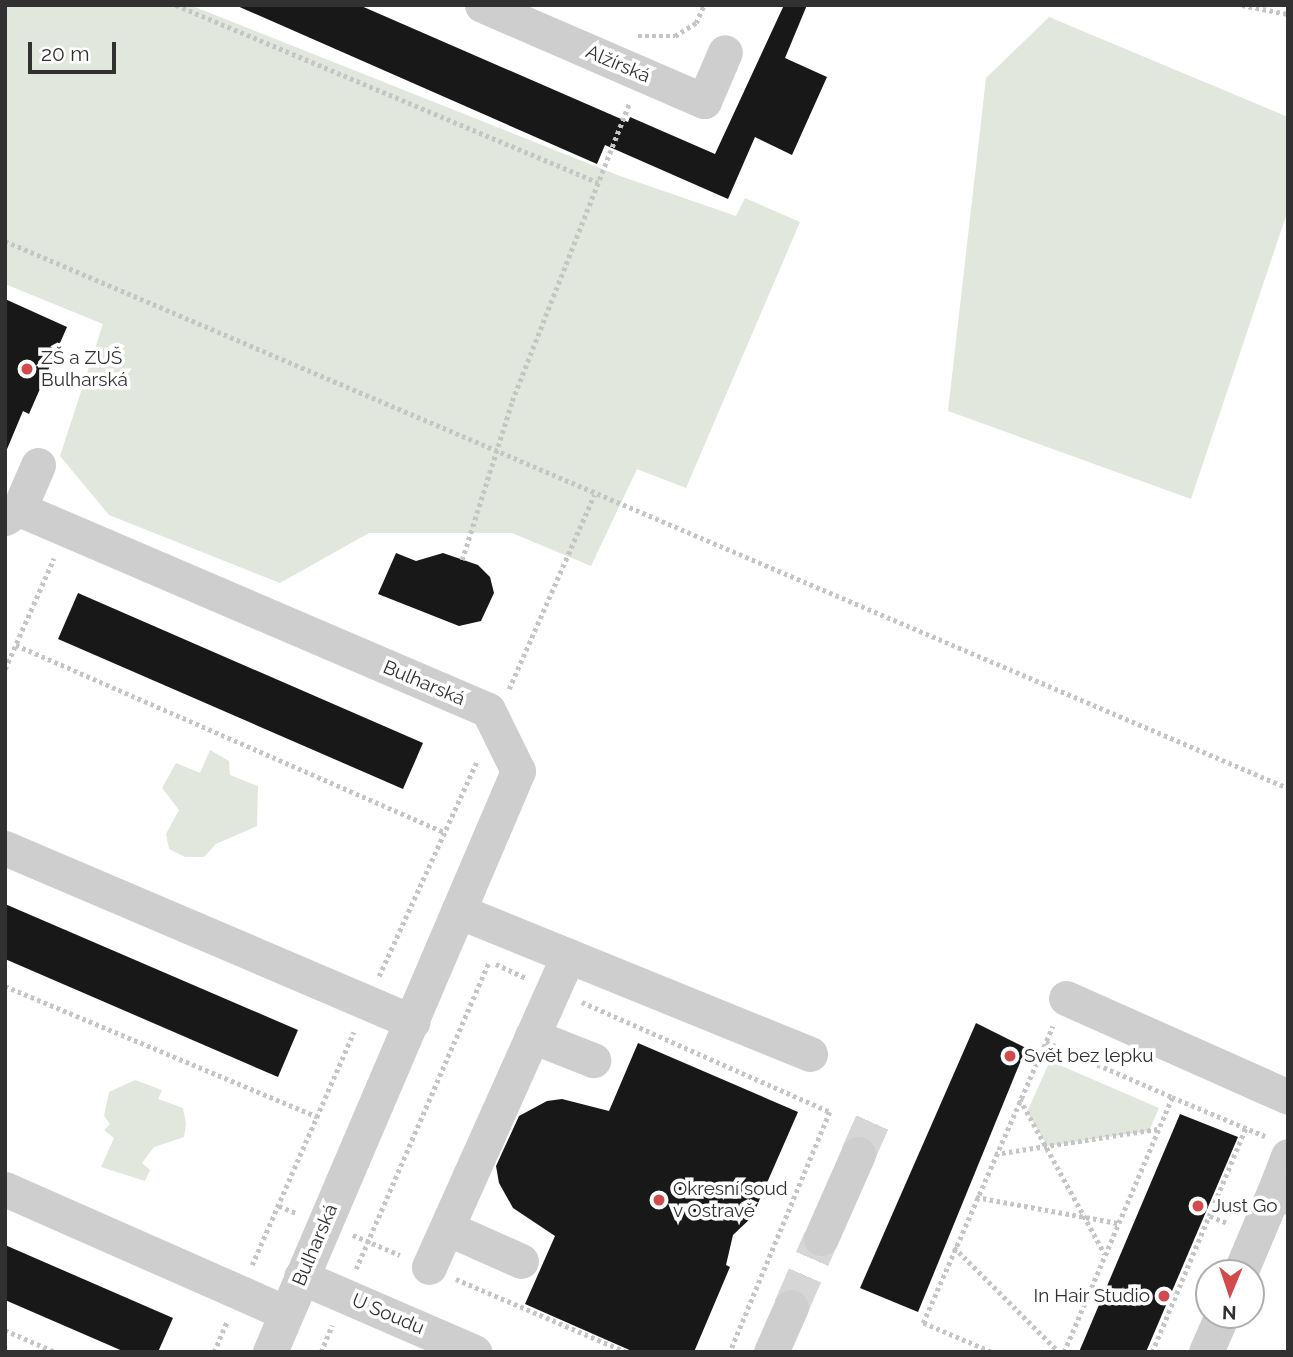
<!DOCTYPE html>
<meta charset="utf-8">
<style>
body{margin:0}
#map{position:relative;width:1293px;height:1357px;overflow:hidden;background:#fff;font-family:Raleway,sans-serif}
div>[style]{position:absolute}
.green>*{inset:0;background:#e1e7dc}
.building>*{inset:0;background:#181818}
.minor-tunnel>*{height:35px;margin-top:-17.5px;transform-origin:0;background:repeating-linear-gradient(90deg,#d6d6d6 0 35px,transparent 0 53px)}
.path>*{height:4.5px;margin-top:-2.25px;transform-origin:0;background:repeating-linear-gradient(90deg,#c5c5c5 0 3.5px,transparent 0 7px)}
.minor>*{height:35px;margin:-17.5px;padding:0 17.5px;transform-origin:17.5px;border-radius:17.5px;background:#cecece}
.dots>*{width:19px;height:19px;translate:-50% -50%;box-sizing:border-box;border:4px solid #fff;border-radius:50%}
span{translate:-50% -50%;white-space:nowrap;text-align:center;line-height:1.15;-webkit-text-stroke:7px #fff;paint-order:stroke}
.street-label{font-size:19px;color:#313131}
.poi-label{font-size:19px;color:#313131}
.left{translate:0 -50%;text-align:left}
.right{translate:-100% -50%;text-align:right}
.frame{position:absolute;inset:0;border:7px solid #313131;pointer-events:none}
.north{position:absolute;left:1195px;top:1259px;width:70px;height:70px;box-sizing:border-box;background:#fff;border:2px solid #adadad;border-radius:50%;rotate:182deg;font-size:19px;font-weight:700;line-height:28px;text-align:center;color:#313131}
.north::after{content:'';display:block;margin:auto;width:24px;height:32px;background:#d14b4c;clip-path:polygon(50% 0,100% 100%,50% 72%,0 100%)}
.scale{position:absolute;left:28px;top:42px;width:88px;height:32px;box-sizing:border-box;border:4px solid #313131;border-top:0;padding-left:9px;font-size:21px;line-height:24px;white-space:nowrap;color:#313131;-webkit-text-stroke:5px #fff;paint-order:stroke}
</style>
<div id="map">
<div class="green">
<div style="clip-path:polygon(5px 5px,190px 5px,620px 176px,736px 216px,745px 198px,800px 222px,686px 488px,637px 469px,591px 566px,512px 533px,369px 533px,280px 583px,109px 515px,60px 456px,103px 324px,5px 284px)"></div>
<div style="clip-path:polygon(1049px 17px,1288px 117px,1288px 210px,1191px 499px,948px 411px,986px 78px)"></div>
<div style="clip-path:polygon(210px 750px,229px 761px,230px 775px,258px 786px,257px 826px,216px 844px,204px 857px,185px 857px,169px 849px,166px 834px,179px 810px,162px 788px,176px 763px,200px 773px)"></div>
<div style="clip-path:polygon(1050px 1061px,1159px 1108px,1149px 1131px,1047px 1146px,1027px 1112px)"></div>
<div style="clip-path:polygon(135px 1080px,162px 1090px,158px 1099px,183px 1108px,186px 1124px,184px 1137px,154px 1147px,142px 1163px,150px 1170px,145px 1181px,101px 1167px,114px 1138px,104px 1130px,110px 1124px,104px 1116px,109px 1092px)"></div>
</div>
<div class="building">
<div style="clip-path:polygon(235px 5px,359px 5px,628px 122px,630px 117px,715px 154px,784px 5px,807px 5px,785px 58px,827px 77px,792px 155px,755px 137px,728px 199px,605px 145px,597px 164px)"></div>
<div style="clip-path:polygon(5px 299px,67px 327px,29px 414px,23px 411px,5px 454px)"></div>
<div style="clip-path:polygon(396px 553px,416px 561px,443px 553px,478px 565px,490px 577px,494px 593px,481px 621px,459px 626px,378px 594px)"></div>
<div style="clip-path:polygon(78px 593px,423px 743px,403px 789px,58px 639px)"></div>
<div style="clip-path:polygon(5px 904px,298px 1030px,278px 1077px,5px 959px)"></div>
<div style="clip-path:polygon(976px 1023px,1026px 1048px,918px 1312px,860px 1288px)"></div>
<div style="clip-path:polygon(638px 1043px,798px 1112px,752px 1217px,733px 1235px,726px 1265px,730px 1267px,694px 1352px,634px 1352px,525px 1304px,555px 1236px,513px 1208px,499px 1183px,496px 1166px,519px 1116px,547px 1101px,562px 1099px,609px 1111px)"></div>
<div style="clip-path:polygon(1180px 1114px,1238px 1137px,1146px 1352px,1079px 1352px)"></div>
<div style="clip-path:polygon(5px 1245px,173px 1318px,158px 1352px,125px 1352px,5px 1300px)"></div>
</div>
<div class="minor-tunnel">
<div style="left:858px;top:1154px;width:49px;rotate:-66deg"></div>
<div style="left:791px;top:1307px;width:75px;rotate:-66.5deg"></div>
</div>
<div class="path">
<div style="left:176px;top:5px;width:458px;rotate:22.8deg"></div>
<div style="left:1242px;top:5px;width:47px;rotate:11.1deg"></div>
<div style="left:638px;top:36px;width:37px"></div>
<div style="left:675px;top:36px;width:25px;rotate:-32deg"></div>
<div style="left:696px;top:23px;width:20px;rotate:-66deg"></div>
<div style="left:5px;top:241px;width:1395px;rotate:23.09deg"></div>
<div style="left:462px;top:560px;width:167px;rotate:-72.5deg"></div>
<div style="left:512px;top:401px;width:319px;rotate:-68.5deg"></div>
<div style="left:16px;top:645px;width:467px;rotate:23.6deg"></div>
<div style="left:5px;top:669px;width:121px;rotate:-66.2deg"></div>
<div style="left:509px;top:689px;width:212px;rotate:-66.3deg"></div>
<div style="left:496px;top:964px;width:33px;rotate:25deg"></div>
<div style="left:379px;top:976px;width:236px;rotate:-65.5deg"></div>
<div style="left:5px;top:986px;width:339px;rotate:22.7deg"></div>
<div style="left:582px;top:1002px;width:271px;rotate:23.9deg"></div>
<div style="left:830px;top:1112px;width:260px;rotate:112.6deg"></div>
<div style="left:1046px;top:1042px;width:137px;rotate:23.6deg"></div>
<div style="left:1020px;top:1099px;width:177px;rotate:61.3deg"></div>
<div style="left:995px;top:1154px;width:164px;rotate:-8.8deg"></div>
<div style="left:976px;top:1197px;width:144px;rotate:10.4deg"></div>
<div style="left:279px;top:1206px;width:18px;rotate:22deg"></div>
<div style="left:1226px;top:1223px;width:18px;rotate:-158deg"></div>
<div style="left:1209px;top:1216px;width:96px;rotate:-67.4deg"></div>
<div style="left:353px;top:1235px;width:51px;rotate:23.1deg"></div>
<div style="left:954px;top:1247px;width:148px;rotate:45deg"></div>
<div style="left:252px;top:1265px;width:254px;rotate:-66.4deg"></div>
<div style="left:356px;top:1269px;width:335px;rotate:-66.6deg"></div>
<div style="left:456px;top:1279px;width:185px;rotate:23.2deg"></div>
<div style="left:5px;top:1330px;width:55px;rotate:23.7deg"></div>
<div style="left:214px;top:1352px;width:34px;rotate:-67deg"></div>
<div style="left:321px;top:1352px;width:29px;rotate:-68deg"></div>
<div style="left:991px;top:1352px;width:74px;rotate:-156.9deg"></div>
<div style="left:923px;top:1323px;width:324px;rotate:-66.4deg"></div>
<div style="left:1064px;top:1352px;width:277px;rotate:-67deg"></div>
<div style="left:1172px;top:1097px;width:101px;rotate:22.8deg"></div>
<div style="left:1152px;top:1352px;width:147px;rotate:-67.3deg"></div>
</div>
<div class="minor">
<div style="left:482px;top:5px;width:242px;rotate:23.4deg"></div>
<div style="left:704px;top:101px;width:53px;rotate:-66.8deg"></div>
<div style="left:19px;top:509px;width:48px;rotate:-66.6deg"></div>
<div style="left:5px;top:518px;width:17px;rotate:-33deg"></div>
<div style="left:19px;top:509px;width:510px;rotate:23.2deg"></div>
<div style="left:488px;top:710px;width:68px;rotate:63.8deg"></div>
<div style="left:518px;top:771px;width:632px;rotate:113.12deg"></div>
<div style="left:5px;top:848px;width:443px;rotate:23.1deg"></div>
<div style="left:458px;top:911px;width:380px;rotate:22.1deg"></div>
<div style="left:1066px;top:998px;width:243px;rotate:24deg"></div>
<div style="left:532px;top:1036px;width:66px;rotate:21.5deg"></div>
<div style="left:1288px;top:1156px;width:39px;rotate:111deg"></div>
<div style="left:1274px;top:1192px;width:15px;rotate:20deg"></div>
<div style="left:5px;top:1189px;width:307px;rotate:23.8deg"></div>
<div style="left:447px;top:1228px;width:81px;rotate:24deg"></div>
<div style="left:821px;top:1238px;width:92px;rotate:-66.2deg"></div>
<div style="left:429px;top:1267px;width:341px;rotate:-65.9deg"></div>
<div style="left:1240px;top:1273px;width:88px;rotate:-67.2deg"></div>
<div style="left:301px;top:1277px;width:189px;rotate:23.4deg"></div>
<div style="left:771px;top:1352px;width:49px;rotate:-66deg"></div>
<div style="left:1206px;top:1352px;width:40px;rotate:-66.6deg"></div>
</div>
<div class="dots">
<div style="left:27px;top:369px;background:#d14b4c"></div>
<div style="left:1010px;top:1056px;background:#d14b4c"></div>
<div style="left:659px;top:1200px;background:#d14b4c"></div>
<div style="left:1198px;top:1206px;background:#d14b4c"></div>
<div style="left:1164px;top:1296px;background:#d14b4c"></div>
</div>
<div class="street-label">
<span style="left:618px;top:64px;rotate:23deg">Alžírská</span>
<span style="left:424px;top:683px;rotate:23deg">Bulharská</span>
<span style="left:315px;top:1245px;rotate:-67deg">Bulharská</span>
<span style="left:388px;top:1314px;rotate:23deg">U Soudu</span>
</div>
<div class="poi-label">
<span class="left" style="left:41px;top:369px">ZŠ a ZUŠ<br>Bulharská</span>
<span class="left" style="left:1024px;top:1056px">Svět bez lepku</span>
<span class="left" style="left:673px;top:1200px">Okresní soud<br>v Ostravě</span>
<span class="left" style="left:1212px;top:1206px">Just Go</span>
<span class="right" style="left:1150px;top:1296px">In Hair Studio</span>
</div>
<div class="frame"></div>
<div class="north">N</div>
<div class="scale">20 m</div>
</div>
